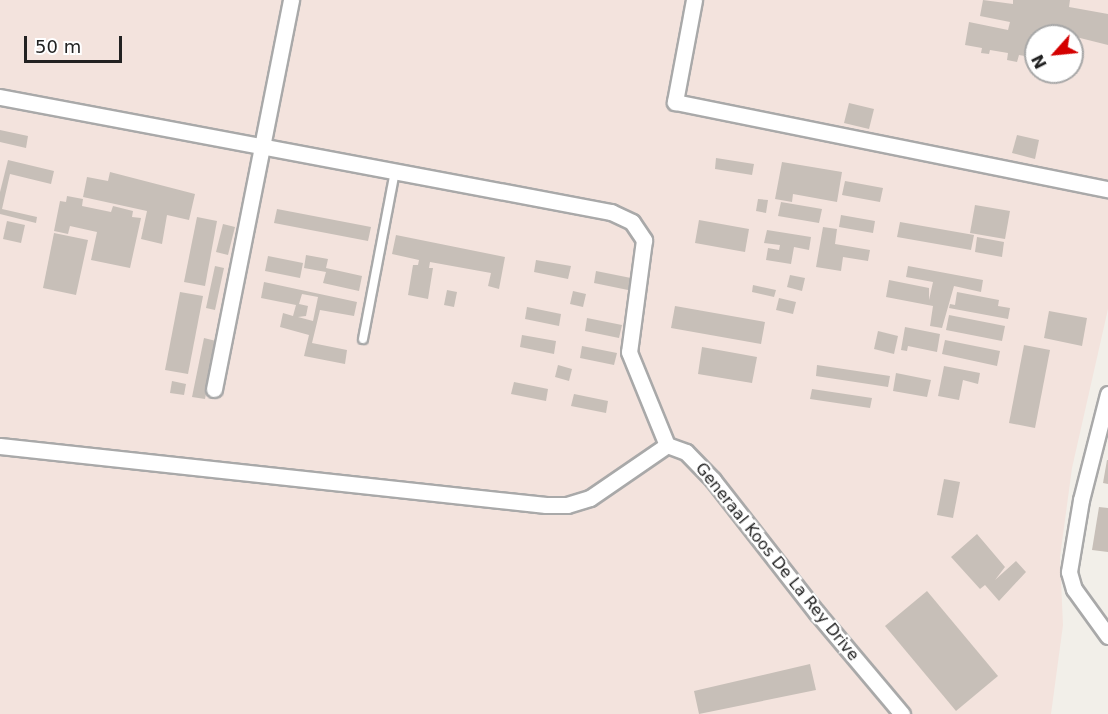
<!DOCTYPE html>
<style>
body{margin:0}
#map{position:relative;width:1108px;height:714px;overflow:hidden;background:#f2efe9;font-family:"DejaVu Sans",sans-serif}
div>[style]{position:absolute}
.military>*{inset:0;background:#f3e3dd}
.building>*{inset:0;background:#c7bfb8}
.roads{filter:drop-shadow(2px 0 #a9a9a9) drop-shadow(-2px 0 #a9a9a9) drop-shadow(0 2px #a9a9a9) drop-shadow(0 -2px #a9a9a9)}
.service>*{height:8px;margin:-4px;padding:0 4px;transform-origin:4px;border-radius:4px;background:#fff}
.minor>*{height:15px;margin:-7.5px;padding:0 7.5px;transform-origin:7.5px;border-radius:7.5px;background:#fff}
span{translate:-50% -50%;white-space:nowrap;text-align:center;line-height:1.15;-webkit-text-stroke:4.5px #fff;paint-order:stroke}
.street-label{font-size:16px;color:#222}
.north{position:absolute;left:1024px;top:24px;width:60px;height:60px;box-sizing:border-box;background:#fff;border:2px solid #a7a7a7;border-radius:50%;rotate:243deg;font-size:16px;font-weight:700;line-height:24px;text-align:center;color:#222}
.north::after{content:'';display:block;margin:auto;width:21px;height:27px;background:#d40000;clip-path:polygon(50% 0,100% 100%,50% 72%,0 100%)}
.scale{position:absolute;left:24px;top:36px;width:98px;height:27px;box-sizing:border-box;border:3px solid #222;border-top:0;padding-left:8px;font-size:18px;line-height:21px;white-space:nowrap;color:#222;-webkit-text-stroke:4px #fff;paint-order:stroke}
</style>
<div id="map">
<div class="military">
<div style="clip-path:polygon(evenodd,0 0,1108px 0,1108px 309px,1072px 468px,1060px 557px,1063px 625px,1051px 714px,0 714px,0 0,1036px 36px,1072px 36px,1072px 72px,1036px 72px,1036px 36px)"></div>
</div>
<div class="building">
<div style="clip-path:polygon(983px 0,1013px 4px,1013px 0,1070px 0,1069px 7px,1108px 14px,1108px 45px,1072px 36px,1036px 36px,1036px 58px,1019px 55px,1017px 62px,1007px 60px,1008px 53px,990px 50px,989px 54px,981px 53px,982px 48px,965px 45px,969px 22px,1008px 30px,1010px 22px,980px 16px)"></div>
<div style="clip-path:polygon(849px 103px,874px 109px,869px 129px,844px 123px)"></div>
<div style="clip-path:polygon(0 130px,28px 136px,26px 148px,0 142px)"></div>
<div style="clip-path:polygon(1017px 135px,1039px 140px,1035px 159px,1012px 153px)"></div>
<div style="clip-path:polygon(716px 158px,754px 164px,752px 175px,715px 169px)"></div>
<div style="clip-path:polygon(8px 160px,54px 171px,51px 184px,10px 174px,2px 209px,37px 217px,36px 223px,0 214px,0 192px)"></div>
<div style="clip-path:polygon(782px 162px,842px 172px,837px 202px,793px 194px,792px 202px,775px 199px)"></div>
<div style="clip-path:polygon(110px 172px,195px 194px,189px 220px,167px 215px,162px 244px,141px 239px,147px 211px,83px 197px,87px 177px,108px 181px)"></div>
<div style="clip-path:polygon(845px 181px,883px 188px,880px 202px,842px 195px)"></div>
<div style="clip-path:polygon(67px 196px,83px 199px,82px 206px,111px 212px,113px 206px,133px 211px,132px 217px,141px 218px,130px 268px,91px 260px,97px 232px,70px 226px,68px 234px,54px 231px,60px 201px,66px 202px)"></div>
<div style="clip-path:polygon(758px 199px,768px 200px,766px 213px,756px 211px)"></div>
<div style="clip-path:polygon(781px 202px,822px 209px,819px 223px,778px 216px)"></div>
<div style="clip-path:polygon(975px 205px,1010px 211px,1005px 239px,970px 233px)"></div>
<div style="clip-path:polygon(277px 209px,371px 227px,368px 241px,274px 223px)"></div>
<div style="clip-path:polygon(841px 215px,875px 221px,873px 233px,839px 227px)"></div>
<div style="clip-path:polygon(197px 217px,217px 221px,205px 286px,184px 282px)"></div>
<div style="clip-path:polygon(699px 220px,749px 229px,745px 252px,695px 243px)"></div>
<div style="clip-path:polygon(7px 221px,25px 225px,21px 243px,3px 239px)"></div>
<div style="clip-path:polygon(900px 222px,974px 235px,971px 250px,897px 237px)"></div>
<div style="clip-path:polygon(223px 224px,235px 227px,228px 255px,216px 252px)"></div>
<div style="clip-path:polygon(823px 227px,837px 229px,835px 244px,870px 250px,868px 261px,843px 257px,841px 271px,816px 267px)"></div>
<div style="clip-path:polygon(767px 230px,811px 237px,809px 250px,794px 247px,791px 264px,766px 260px,768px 248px,779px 250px,780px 245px,764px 243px)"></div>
<div style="clip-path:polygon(54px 233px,88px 240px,76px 295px,43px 288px)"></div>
<div style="clip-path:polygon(396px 235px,505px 257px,499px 289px,488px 286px,491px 273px,430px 262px,429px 268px,433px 268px,428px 299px,408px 295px,413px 265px,418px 265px,419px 260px,392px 254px)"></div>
<div style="clip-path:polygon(977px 237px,1004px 242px,1002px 257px,975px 252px)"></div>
<div style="clip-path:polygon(306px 255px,328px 259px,326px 268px,362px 276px,359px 291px,323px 283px,326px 272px,304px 268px)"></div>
<div style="clip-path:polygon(268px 256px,303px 263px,300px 278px,265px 271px)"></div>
<div style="clip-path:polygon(536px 260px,571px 266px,568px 279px,534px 272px)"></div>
<div style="clip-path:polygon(215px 266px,224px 268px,215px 310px,206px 308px)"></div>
<div style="clip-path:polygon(908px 266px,983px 280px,981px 292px,954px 286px,942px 328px,930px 326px,933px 306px,886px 297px,889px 280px,929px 288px,929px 300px,933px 282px,906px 277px)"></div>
<div style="clip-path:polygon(596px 271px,631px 278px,628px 290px,594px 283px)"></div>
<div style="clip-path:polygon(790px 275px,805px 278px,802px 291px,787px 287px)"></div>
<div style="clip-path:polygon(evenodd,264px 282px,357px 302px,354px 316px,320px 310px,312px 343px,347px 350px,345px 364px,304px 356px,309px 335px,280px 327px,283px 313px,293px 316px,296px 305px,261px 298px,264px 282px,302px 294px,318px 297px,313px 321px,298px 317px,306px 316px,308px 306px,299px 304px,302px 294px)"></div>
<div style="clip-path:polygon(753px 285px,776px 290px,774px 297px,752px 292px)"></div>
<div style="clip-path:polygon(447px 290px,457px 292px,454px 307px,444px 305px)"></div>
<div style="clip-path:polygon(573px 291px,586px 294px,583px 307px,570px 304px)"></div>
<div style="clip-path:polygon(180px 292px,203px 296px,188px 374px,165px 370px)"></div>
<div style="clip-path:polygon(957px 292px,999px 300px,998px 306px,1010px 308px,1008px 319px,949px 308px,950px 304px,955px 305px)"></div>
<div style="clip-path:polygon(779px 298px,796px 302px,793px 314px,776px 310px)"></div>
<div style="clip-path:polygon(675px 306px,765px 322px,761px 344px,671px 328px)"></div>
<div style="clip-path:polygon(527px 307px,561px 314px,559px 326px,525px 319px)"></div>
<div style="clip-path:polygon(1049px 311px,1087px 318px,1082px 346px,1044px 338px)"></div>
<div style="clip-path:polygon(949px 315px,1005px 326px,1002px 341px,946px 330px)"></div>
<div style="clip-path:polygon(587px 318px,622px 325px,619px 338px,585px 331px)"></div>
<div style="clip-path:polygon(905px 327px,940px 334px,937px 352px,908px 346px,907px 351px,901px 350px)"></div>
<div style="clip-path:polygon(878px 331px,898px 336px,894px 354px,874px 349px)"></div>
<div style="clip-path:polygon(522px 335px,556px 341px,554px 354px,520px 347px)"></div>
<div style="clip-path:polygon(204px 338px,216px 341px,205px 399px,192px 397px)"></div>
<div style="clip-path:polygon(945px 340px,1000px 351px,997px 366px,942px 354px)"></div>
<div style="clip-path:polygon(1024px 345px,1050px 350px,1035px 428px,1009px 423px)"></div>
<div style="clip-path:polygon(582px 346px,617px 353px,614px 365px,580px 358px)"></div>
<div style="clip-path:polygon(702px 347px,757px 357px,752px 383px,698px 374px)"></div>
<div style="clip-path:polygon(558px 365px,572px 369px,569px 381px,555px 377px)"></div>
<div style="clip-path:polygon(817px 365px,890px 376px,888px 387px,816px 376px)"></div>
<div style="clip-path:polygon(944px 366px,980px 373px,978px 384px,963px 380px,959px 400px,938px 396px)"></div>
<div style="clip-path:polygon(896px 373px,931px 380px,927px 397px,893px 391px)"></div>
<div style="clip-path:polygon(172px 381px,186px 384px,184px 395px,170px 393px)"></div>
<div style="clip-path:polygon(514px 382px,548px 389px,546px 401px,511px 394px)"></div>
<div style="clip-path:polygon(812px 389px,872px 398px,870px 408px,810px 399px)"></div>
<div style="clip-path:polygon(574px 394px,608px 401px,606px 413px,571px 406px)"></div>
<div style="clip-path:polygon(1107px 460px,1108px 460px,1108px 484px,1103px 483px)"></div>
<div style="clip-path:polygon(944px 479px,960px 482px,953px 518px,937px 515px)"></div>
<div style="clip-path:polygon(1099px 507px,1108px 508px,1108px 552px,1092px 550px)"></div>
<div style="clip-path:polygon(977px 534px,1005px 567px,995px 580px,1016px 561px,1026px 572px,999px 601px,985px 585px,980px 589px,951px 557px)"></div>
<div style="clip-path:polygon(927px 591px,998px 676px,956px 711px,885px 626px)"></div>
<div style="clip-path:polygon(810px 664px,816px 690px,699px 714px,694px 691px)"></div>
</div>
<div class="roads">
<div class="service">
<div style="left:363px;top:339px;width:171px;rotate:-79.2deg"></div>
</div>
<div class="minor">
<div style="left:694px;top:0;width:104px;rotate:100.6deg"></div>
<div style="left:675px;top:102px;width:442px;rotate:11.4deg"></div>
<div style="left:0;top:97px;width:622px;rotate:10.66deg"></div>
<div style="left:611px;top:212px;width:23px;rotate:25deg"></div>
<div style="left:632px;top:222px;width:22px;rotate:56deg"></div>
<div style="left:644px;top:240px;width:113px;rotate:97.6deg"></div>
<div style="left:629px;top:352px;width:100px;rotate:67.8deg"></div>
<div style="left:667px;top:445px;width:20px;rotate:20deg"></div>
<div style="left:686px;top:452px;width:39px;rotate:46deg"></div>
<div style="left:713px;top:480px;width:169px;rotate:52deg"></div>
<div style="left:817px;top:613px;width:132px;rotate:49.9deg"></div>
<div style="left:214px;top:389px;width:397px;rotate:-78.8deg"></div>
<div style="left:1108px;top:394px;width:109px;rotate:104.3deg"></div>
<div style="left:1081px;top:500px;width:73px;rotate:99.5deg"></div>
<div style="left:1069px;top:572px;width:18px;rotate:74deg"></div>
<div style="left:1074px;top:589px;width:58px;rotate:54.1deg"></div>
<div style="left:0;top:446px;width:549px;rotate:6.17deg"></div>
<div style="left:546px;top:505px;width:21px"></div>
<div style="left:567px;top:505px;width:24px;rotate:-17deg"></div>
<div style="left:590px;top:498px;width:93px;rotate:-34.5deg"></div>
</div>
</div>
<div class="street-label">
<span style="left:777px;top:562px;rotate:51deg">Generaal Koos De La Rey Drive</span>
</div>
<div class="north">N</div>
<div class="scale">50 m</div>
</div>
